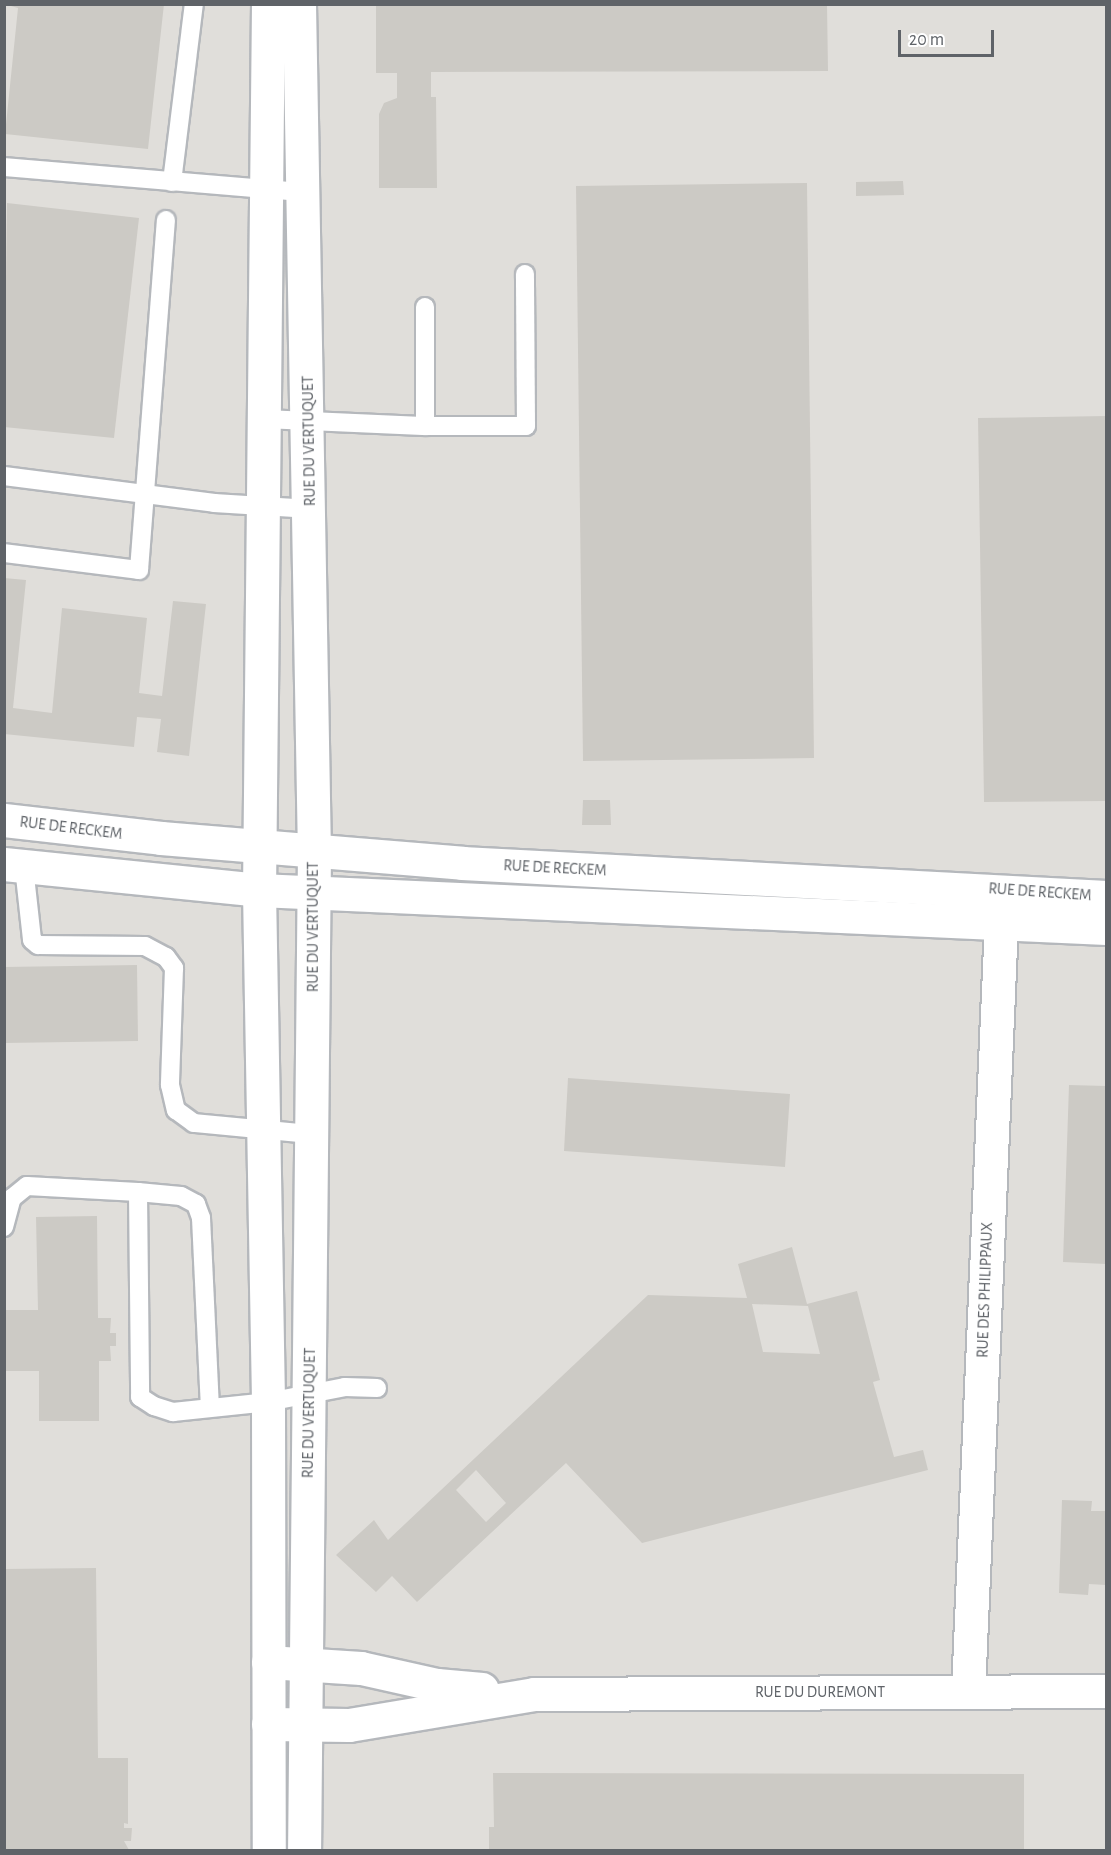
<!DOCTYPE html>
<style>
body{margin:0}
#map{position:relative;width:1111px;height:1855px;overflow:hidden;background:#f1efe8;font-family:"Alegreya Sans",sans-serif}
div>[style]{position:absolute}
.industrial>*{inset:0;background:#e0deda}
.building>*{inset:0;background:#cccac5}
.roads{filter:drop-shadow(2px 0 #b5b8bc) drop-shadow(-2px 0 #b5b8bc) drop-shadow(0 2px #b5b8bc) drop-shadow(0 -2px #b5b8bc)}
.lane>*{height:18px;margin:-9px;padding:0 9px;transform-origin:9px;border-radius:9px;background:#fff}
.street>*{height:33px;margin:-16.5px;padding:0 16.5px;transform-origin:16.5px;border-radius:16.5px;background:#fff}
.secondary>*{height:33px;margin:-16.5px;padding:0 16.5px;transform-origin:16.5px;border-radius:16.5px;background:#fff}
span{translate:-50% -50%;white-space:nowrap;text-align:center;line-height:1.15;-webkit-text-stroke:5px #fff;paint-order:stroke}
.street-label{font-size:16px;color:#5f6368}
.frame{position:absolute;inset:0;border:6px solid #5f6368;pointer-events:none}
.scale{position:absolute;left:898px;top:30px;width:96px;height:27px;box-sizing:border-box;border:3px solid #5f6368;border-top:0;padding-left:8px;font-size:18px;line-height:21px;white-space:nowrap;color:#5f6368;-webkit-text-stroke:4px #fff;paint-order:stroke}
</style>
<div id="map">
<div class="industrial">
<div style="clip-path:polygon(5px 5px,1106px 5px,1106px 1850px,5px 1850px)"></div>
</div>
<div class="building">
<div style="clip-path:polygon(4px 4px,164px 4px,148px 149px,5px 134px,18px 8px)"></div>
<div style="clip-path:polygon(376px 4px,827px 4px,828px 71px,431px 72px,431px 97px,436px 97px,437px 188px,379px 188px,379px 114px,384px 103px,397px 98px,397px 73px,376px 73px)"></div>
<div style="clip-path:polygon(903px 181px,904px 195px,856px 196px,856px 182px)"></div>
<div style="clip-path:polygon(807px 183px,814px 758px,583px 761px,576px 186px)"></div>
<div style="clip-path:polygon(7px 203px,139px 218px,114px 438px,4px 427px)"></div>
<div style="clip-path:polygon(1106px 416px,1106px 801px,984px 802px,978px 418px)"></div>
<div style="clip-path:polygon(4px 578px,26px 580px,13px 708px,52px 713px,62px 608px,147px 618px,139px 693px,162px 696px,173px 601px,206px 604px,189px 756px,157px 752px,161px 719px,137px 717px,134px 747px,4px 734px)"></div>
<div style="clip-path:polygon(583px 800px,610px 800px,611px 825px,582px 825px)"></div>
<div style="clip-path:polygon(137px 965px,138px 1041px,4px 1043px,4px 967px)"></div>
<div style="clip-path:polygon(568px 1078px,790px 1094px,785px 1167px,564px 1151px)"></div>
<div style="clip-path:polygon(1069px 1085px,1106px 1086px,1106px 1264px,1063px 1262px)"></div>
<div style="clip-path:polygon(97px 1216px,98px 1318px,111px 1318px,110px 1333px,116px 1333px,116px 1346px,110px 1346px,111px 1361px,99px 1361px,99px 1421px,39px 1421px,39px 1371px,4px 1371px,4px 1310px,38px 1310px,36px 1217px)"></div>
<div style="clip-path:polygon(evenodd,792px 1247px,807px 1304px,857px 1291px,880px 1380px,873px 1382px,894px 1457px,923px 1450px,928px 1470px,642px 1543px,566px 1463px,417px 1602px,392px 1576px,376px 1592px,336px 1555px,374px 1520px,388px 1540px,648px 1295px,747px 1298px,738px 1264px,792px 1247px,752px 1304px,808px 1306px,820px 1354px,763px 1352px,752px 1304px,792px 1247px,476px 1470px,506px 1503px,486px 1522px,456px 1490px,476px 1470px)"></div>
<div style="clip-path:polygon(1062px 1500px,1092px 1501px,1091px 1511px,1106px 1511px,1106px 1585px,1089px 1584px,1088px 1595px,1059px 1593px)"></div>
<div style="clip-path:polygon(96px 1568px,98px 1758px,128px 1758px,128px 1824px,124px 1823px,124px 1828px,132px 1828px,131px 1841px,124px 1841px,129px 1850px,4px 1850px,4px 1569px)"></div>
<div style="clip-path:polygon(493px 1773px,1024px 1774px,1024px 1850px,489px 1850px,489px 1827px,494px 1827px)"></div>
</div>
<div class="roads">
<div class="lane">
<div style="left:4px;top:167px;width:301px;rotate:4.8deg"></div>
<div style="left:172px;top:182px;width:179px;rotate:-83deg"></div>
<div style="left:262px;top:419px;width:163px;rotate:2.5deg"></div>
<div style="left:425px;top:426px;width:119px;rotate:-90deg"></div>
<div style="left:425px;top:426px;width:101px"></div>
<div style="left:526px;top:426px;width:152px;rotate:-90.4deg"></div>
<div style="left:4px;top:476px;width:212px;rotate:7.3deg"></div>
<div style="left:214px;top:503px;width:97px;rotate:3.5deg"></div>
<div style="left:4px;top:553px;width:136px;rotate:7.2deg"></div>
<div style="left:139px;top:570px;width:351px;rotate:-85.6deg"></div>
<div style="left:24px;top:867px;width:73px;rotate:83.7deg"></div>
<div style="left:32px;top:940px;width:8px;rotate:40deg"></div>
<div style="left:38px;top:945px;width:107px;rotate:0.5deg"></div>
<div style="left:145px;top:946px;width:24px;rotate:28deg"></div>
<div style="left:166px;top:957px;width:14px;rotate:54deg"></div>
<div style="left:174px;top:968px;width:117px;rotate:92deg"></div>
<div style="left:170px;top:1085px;width:26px;rotate:77deg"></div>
<div style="left:176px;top:1110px;width:22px;rotate:36deg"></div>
<div style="left:194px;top:1123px;width:118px;rotate:5.4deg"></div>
<div style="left:138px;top:1192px;width:43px;rotate:5.3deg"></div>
<div style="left:181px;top:1196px;width:17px;rotate:28deg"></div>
<div style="left:196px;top:1204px;width:15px;rotate:70deg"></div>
<div style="left:201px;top:1218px;width:188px;rotate:87.3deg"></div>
<div style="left:4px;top:1227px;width:30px;rotate:-75deg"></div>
<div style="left:12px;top:1198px;width:19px;rotate:-39deg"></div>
<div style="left:27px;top:1186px;width:111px;rotate:3.1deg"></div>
<div style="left:138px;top:1192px;width:205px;rotate:89.4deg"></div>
<div style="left:140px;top:1397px;width:17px;rotate:33deg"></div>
<div style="left:154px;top:1406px;width:20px;rotate:18deg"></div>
<div style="left:173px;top:1412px;width:96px;rotate:-6deg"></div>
<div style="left:268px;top:1402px;width:78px;rotate:-11deg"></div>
<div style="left:345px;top:1387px;width:32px;rotate:2deg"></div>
</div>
<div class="street">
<div style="left:4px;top:820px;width:158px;rotate:6.5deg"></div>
<div style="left:161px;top:838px;width:302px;rotate:4.7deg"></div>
<div style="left:462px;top:863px;width:645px;rotate:3.02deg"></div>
<div style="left:4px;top:864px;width:256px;rotate:5.8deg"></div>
<div style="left:259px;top:890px;width:848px;rotate:2.57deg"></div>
<div style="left:268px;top:1662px;width:93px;rotate:3.7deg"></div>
<div style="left:361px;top:1668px;width:78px;rotate:12.6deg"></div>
<div style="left:437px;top:1685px;width:45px;rotate:5.1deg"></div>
<div style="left:968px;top:1691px;width:792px;rotate:-87.54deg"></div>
<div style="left:268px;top:1724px;width:81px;rotate:0.7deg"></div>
<div style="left:349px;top:1725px;width:188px;rotate:-9.5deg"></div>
<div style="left:534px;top:1694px;width:572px;rotate:-0.3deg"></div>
</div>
<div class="secondary">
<div style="left:268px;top:4px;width:886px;rotate:90.58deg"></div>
<div style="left:259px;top:890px;width:512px;rotate:88.99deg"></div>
<div style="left:268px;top:1402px;width:448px;rotate:89.9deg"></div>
<div style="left:299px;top:4px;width:847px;rotate:88.99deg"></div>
<div style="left:314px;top:851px;width:999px;rotate:90.57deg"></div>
</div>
</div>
<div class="street-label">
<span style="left:309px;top:441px;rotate:-91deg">RUE DU VERTUQUET</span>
<span style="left:71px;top:828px;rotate:7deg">RUE DE RECKEM</span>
<span style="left:555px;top:868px;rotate:3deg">RUE DE RECKEM</span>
<span style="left:1040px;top:892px;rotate:4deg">RUE DE RECKEM</span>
<span style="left:313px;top:927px;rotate:-90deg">RUE DU VERTUQUET</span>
<span style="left:985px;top:1290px;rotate:-88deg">RUE DES PHILIPPAUX</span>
<span style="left:309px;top:1413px;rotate:-89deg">RUE DU VERTUQUET</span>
<span style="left:820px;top:1692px">RUE DU DUREMONT</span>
</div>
<div class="frame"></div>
<div class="scale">20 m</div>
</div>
